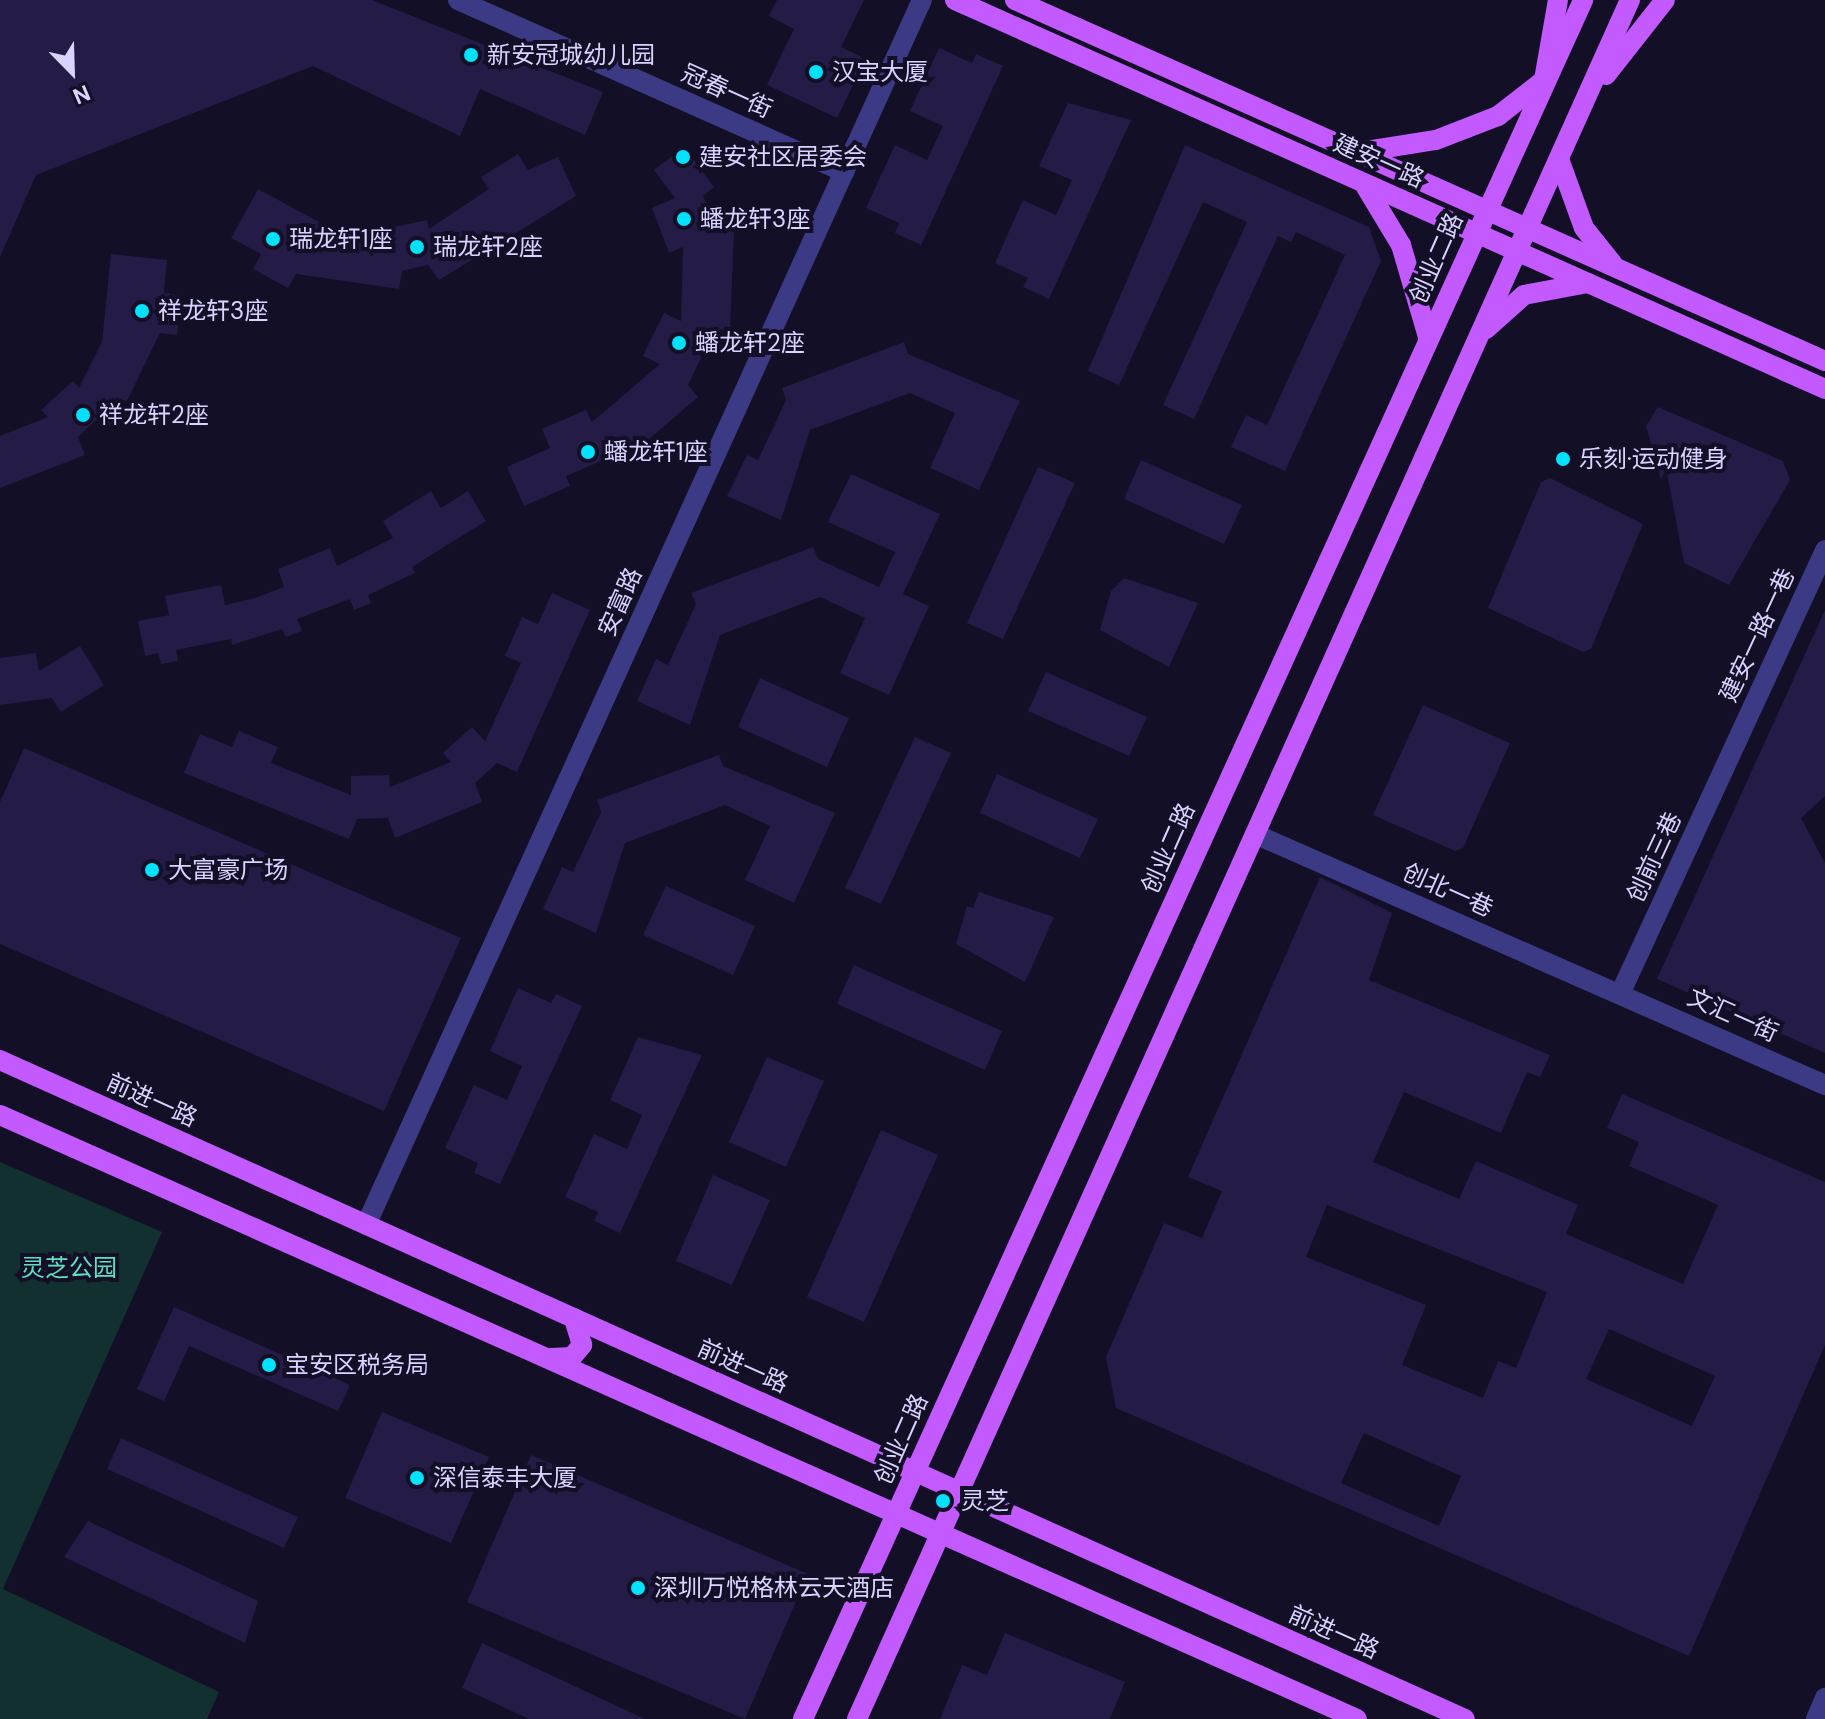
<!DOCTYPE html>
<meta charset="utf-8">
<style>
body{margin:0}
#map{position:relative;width:1825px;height:1719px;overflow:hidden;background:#130f26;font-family:"DM Sans","Noto Sans SC",sans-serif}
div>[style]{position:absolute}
.green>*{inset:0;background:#12302f}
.building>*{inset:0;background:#241b47}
.minor>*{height:20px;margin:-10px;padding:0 10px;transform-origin:10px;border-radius:10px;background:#3d3a85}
.major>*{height:20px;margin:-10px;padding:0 10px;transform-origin:10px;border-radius:10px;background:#c35aff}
.dots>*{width:22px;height:22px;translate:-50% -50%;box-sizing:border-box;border:4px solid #130f26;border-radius:50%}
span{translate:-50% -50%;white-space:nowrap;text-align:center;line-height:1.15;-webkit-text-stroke:8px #130f26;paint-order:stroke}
.poi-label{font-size:24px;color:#d9d3ff}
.left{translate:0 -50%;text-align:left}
.street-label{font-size:24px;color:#d9d3ff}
.park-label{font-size:24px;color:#5ee0c1}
.north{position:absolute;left:32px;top:32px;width:80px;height:80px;-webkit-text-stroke:6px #130f26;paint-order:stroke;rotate:157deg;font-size:22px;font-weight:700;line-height:32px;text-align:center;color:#d9d3ff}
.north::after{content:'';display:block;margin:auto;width:28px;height:36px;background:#d9d3ff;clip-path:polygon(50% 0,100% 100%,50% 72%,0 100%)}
</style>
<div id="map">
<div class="green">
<div style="clip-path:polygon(0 1162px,162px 1232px,3px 1589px,219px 1692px,207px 1719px,0 1719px)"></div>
</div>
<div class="building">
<div style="clip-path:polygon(0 0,372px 0,603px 92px,585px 135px,480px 89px,460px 136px,313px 66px,36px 175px,0 257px)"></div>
<div style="clip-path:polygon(777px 0,864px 0,841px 47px,866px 59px,837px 118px,767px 85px,794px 29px,769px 16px)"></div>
<div style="clip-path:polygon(939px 48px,972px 63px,976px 54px,1003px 66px,921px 245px,895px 233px,899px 223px,866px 208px,895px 145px,927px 160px,943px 126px,910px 111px)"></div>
<div style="clip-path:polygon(1068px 103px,1131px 120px,1049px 299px,1023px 287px,1028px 278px,995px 263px,1023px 200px,1056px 215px,1072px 180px,1039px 166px)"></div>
<div style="clip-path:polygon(1185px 145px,1369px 227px,1381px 261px,1285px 471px,1231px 447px,1246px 415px,1267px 425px,1345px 255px,1296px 232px,1291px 242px,1278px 236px,1194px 419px,1163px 405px,1247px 222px,1203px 202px,1119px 385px,1088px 371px)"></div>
<div style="clip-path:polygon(684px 147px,714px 187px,703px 196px,717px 229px,734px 230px,730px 330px,715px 329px,688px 385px,698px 397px,620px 464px,613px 456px,566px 476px,570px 486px,524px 506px,507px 467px,550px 448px,542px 429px,586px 410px,592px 422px,660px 364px,643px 356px,664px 313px,681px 321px,683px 247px,669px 253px,652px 208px,675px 198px,654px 170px)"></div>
<div style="clip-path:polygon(518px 154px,528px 170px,558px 157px,576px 196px,439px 280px,428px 265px,402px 271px,399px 289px,296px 274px,288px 288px,253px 269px,261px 254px,231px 238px,258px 189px,334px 230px,387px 238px,385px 229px,427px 220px,429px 229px,489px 189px,481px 177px)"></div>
<div style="clip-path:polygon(111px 254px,167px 260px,164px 293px,181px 295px,177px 335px,160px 333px,114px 427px,97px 419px,78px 437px,85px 455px,0 488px,0 436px,48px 417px,41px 410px,73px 381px,79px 388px,102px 342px)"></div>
<div style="clip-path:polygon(904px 342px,908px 354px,1020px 401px,979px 490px,930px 468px,955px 413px,910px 393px,810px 430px,781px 520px,727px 496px,747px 455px,758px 460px,786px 400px,782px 388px)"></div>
<div style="clip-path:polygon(1658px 407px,1783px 461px,1790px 480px,1729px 585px,1684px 563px,1666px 468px,1661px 480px,1646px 426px)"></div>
<div style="clip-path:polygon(1141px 460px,1242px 505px,1224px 544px,1124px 499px)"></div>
<div style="clip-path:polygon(1038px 467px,1075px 483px,1003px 639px,967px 623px)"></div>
<div style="clip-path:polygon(851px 474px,940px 514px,903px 594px,929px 606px,889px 695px,840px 673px,865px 618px,820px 597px,720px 635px,690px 725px,637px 701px,656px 659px,668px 665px,696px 604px,691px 593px,813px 547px,818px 559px,879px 587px,895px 552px,828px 522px)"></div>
<div style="clip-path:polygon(1550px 478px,1643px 524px,1591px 649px,1583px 652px,1488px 608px,1541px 482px)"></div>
<div style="clip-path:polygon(431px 491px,441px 508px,468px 491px,486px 521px,412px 567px,415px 573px,368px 595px,371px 603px,354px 610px,350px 599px,297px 619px,302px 631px,286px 637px,282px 629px,232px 645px,231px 639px,176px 650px,178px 661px,161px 664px,158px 653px,145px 656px,138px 621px,169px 615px,165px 596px,221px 585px,225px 605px,255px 598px,284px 587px,278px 569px,330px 548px,337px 566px,393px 538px,383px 521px)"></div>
<div style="clip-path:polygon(1124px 578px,1198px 603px,1169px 667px,1100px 630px,1111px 591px)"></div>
<div style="clip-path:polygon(552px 593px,590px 610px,517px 772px,497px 763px,475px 783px,482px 802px,395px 838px,388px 818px,357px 819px,349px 839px,184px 773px,200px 734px,232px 747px,239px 731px,278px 747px,271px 763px,351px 795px,351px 776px,389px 775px,390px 787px,451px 762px,443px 753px,472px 727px,485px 741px,521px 663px,505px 656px,522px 617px,538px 624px)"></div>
<div style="clip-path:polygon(1825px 610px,1825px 796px,1801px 818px,1825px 863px,1825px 1053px,1657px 979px)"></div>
<div style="clip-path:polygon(80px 646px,104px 685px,61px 712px,52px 698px,0 705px,0 658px,36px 653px,39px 671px)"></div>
<div style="clip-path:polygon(1046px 672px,1147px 717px,1129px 756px,1028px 711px)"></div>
<div style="clip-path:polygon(760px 678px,849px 718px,827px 767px,738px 727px)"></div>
<div style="clip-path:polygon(1423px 705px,1510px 743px,1463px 848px,1455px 851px,1373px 815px)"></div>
<div style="clip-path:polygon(915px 737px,951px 753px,881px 904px,845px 888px)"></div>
<div style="clip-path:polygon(24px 748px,461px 938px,384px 1111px,0 944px,0 802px)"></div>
<div style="clip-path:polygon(719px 755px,723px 766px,835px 813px,794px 903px,745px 880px,770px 826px,725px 805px,625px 843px,596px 933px,543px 909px,562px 867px,573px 872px,601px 812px,597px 800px)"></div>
<div style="clip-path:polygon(997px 774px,1098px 819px,1080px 858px,980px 813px)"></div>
<div style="clip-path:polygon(evenodd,1320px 877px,1392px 913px,1369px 980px,1550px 1055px,1540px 1077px,1527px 1072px,1501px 1133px,1404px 1092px,1373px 1162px,1459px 1199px,1476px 1161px,1578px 1205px,1566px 1234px,1683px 1284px,1718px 1205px,1629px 1166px,1639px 1142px,1607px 1128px,1622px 1094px,1825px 1182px,1825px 1345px,1689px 1656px,1116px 1408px,1106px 1357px,1164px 1223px,1202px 1238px,1222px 1191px,1188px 1177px,1320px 877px,1327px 1205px,1547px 1292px,1516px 1368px,1498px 1361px,1483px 1398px,1402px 1365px,1426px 1305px,1306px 1257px,1327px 1205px,1320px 877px,1609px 1329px,1715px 1376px,1692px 1426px,1586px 1379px,1609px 1329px,1320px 877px,1364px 1433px,1461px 1476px,1439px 1526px,1341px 1483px,1364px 1433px)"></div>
<div style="clip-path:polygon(666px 886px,755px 926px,733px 975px,643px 935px)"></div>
<div style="clip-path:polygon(979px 892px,1054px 917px,1025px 982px,956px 944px,967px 906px,973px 908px)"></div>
<div style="clip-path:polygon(854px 965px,1002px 1031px,985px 1070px,837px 1004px)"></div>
<div style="clip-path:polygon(518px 988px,551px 1003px,556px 994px,582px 1006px,500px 1184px,474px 1173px,478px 1163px,445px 1148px,474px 1085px,507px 1100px,522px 1066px,490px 1051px)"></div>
<div style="clip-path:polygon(638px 1037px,702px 1055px,620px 1233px,594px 1221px,598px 1212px,565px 1197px,594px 1134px,627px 1149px,635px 1131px,642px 1115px,610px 1100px)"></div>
<div style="clip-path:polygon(767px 1057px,824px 1081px,786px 1167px,729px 1142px)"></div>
<div style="clip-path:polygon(881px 1130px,938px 1155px,864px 1322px,807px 1297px)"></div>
<div style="clip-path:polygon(713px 1175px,770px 1200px,732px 1285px,676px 1261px)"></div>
<div style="clip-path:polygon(174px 1307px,350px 1385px,338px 1411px,189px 1346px,164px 1401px,137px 1389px)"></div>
<div style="clip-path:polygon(382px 1412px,489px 1457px,451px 1543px,345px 1498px)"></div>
<div style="clip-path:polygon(121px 1438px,298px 1517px,284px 1548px,107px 1469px)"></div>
<div style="clip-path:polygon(531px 1455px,808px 1574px,745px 1719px,467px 1602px)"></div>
<div style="clip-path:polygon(88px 1521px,258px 1601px,245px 1643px,64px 1557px)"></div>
<div style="clip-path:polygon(1005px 1633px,1125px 1682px,1110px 1719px,940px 1719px,962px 1665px,987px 1675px)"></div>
<div style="clip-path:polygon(482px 1643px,645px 1719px,529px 1719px,462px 1688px)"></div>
</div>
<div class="minor">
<div style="left:458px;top:0;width:423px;rotate:24deg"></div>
<div style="left:1255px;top:834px;width:623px;rotate:23.77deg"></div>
<div style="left:1620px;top:994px;width:489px;rotate:-65.2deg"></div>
<div style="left:366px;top:1225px;width:1345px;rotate:-65.59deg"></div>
<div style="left:1816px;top:1719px;width:23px;rotate:-67deg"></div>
</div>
<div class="major">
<div style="left:955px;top:0;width:953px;rotate:24.09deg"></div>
<div style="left:1015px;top:0;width:887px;rotate:24.02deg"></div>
<div style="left:1606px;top:75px;width:95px;rotate:-51.8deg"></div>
<div style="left:1360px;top:152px;width:77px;rotate:-9deg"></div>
<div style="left:1436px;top:140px;width:66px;rotate:-21.2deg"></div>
<div style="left:1498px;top:116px;width:58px;rotate:-38deg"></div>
<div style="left:1544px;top:80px;width:81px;rotate:-80.1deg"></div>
<div style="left:1559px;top:159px;width:73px;rotate:70.1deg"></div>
<div style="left:1584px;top:228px;width:45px;rotate:51.3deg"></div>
<div style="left:1366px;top:187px;width:68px;rotate:58.9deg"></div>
<div style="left:1401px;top:245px;width:96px;rotate:73.6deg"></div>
<div style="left:1486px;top:329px;width:51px;rotate:-41.8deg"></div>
<div style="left:1524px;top:295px;width:65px;rotate:-10.6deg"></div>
<div style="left:0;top:1060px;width:1606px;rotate:24.22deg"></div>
<div style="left:0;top:1115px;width:1485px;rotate:23.99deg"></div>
<div style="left:551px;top:1358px;width:21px;rotate:-3deg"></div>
<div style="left:572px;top:1357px;width:16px;rotate:-50deg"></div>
<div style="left:582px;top:1345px;width:28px;rotate:-107deg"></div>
<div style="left:803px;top:1719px;width:1888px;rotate:-65.59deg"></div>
<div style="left:857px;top:1719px;width:1885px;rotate:-65.79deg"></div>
</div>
<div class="dots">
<div style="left:471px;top:55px;background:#00e2fe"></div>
<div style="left:816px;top:72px;background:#00e2fe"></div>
<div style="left:683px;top:157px;background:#00e2fe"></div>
<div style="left:684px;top:219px;background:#00e2fe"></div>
<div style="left:273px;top:239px;background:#00e2fe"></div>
<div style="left:417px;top:247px;background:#00e2fe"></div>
<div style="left:142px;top:311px;background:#00e2fe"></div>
<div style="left:679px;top:343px;background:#00e2fe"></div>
<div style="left:83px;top:415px;background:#00e2fe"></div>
<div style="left:588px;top:452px;background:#00e2fe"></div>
<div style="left:1563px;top:459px;background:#00e2fe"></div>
<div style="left:152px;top:870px;background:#00e2fe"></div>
<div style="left:269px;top:1365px;background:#00e2fe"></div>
<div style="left:417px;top:1478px;background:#00e2fe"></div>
<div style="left:943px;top:1501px;background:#00e2fe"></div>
<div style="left:638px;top:1588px;background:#00e2fe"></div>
</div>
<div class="poi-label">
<span class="left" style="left:487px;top:55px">新安冠城幼儿园</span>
<span class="left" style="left:832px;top:72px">汉宝大厦</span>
<span class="left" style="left:699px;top:157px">建安社区居委会</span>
<span class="left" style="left:700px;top:219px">蟠龙轩3座</span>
<span class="left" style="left:289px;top:239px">瑞龙轩1座</span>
<span class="left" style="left:433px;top:247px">瑞龙轩2座</span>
<span class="left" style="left:158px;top:311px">祥龙轩3座</span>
<span class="left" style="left:695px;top:343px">蟠龙轩2座</span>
<span class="left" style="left:99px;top:415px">祥龙轩2座</span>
<span class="left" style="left:604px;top:452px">蟠龙轩1座</span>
<span class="left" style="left:1579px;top:459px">乐刻·运动健身</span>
<span class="left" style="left:168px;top:870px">大富豪广场</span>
<span class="left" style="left:285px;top:1365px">宝安区税务局</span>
<span class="left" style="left:433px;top:1478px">深信泰丰大厦</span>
<span class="left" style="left:961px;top:1501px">灵芝</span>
<span class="left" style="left:654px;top:1588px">深圳万悦格林云天酒店</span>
</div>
<div class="street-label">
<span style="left:727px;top:91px;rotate:24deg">冠春一街</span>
<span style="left:1379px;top:161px;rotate:24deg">建安一路</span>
<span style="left:1436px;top:258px;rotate:-66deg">创业二路</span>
<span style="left:620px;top:602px;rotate:-66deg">安富路</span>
<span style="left:1757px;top:635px;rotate:-65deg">建安一路一巷</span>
<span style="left:1168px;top:848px;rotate:-66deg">创业二路</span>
<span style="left:1654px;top:857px;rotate:-65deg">创前三巷</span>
<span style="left:1448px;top:890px;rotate:24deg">创北一巷</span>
<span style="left:1733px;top:1015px;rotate:24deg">文汇一街</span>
<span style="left:152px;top:1100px;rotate:24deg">前进一路</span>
<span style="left:743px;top:1366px;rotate:24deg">前进一路</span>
<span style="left:901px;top:1439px;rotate:-66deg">创业二路</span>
<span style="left:1334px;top:1632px;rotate:24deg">前进一路</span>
</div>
<div class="park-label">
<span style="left:69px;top:1268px">灵芝公园</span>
</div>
<div class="north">N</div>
</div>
